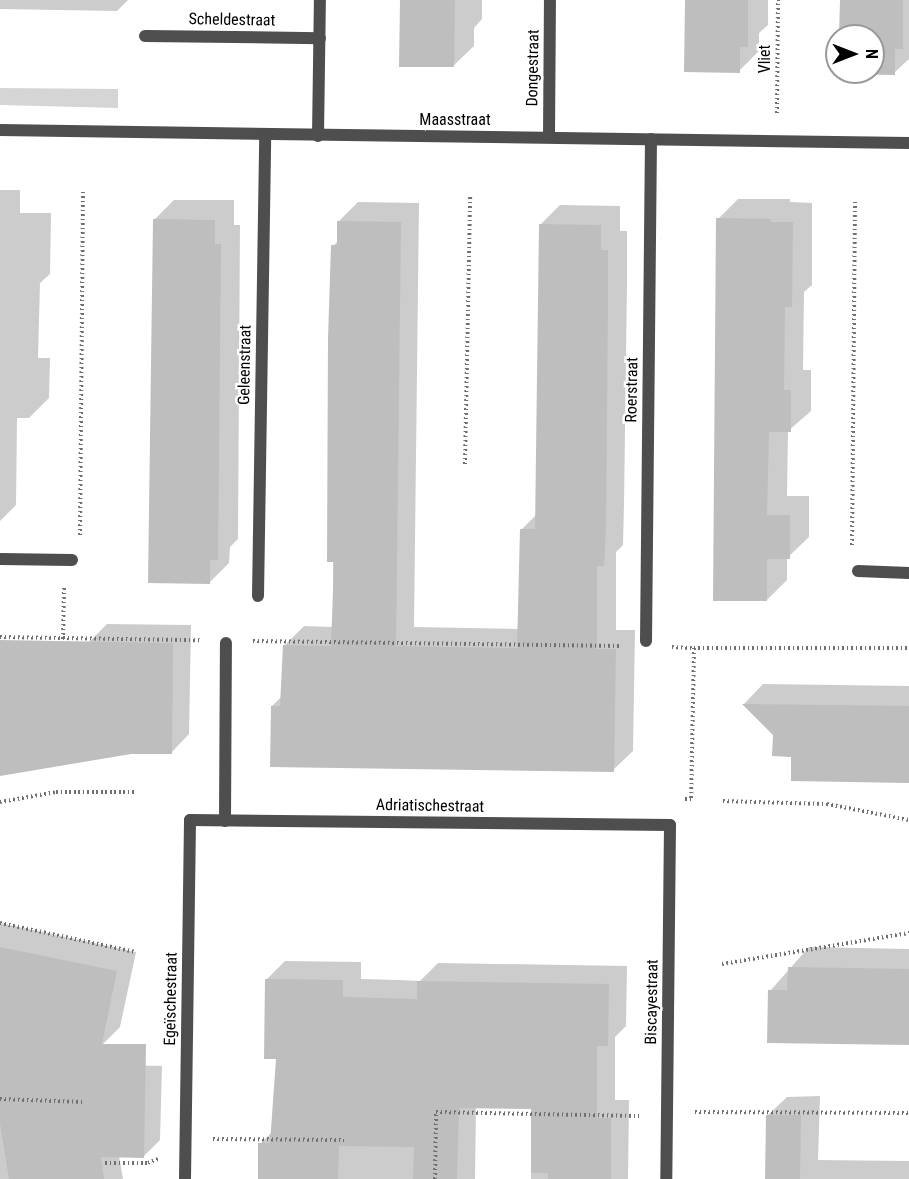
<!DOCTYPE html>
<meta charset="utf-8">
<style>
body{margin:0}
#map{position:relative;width:909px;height:1179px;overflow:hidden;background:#fff;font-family:"Roboto Condensed",sans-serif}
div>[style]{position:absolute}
.green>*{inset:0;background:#d5d5d5}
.shadow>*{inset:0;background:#0003}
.building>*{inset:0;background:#bebebe}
.path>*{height:4px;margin-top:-2px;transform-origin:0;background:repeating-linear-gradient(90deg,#707070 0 1.5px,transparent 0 4.5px)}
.service>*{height:12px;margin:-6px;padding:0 6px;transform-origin:6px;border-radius:6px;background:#4e4e4e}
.minor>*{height:12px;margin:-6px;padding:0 6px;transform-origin:6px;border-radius:6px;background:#4e4e4e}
span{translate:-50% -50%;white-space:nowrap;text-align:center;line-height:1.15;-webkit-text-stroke:5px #fff;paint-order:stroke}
.street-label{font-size:16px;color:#000}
.north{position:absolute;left:825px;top:24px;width:60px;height:60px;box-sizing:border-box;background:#fff;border:2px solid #999;border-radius:50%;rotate:90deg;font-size:16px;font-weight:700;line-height:24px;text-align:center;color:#000}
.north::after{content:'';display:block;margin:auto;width:21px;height:27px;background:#000;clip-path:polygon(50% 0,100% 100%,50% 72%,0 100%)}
</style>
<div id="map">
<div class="green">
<div style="clip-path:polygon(0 88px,118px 89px,118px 108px,0 105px)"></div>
</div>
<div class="shadow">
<div style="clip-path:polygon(0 0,128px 0,117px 11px,0 9px)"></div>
<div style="clip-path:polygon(401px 0,482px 0,482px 19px,474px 28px,474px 46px,453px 66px)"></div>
<div style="clip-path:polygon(687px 0,768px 0,768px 25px,759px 33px,759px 51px,739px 71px)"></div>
<div style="clip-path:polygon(841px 0,909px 0,909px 59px,894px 73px,840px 73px,873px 72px,873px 36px,841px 36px)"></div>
<div style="clip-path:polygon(0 190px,20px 190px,20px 213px,51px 213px,50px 274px,40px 283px,38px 358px,50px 358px,49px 398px,29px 418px,17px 418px,16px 505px,0 521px)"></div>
<div style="clip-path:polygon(738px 199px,790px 199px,790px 202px,812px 203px,812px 285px,804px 292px,803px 370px,811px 370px,811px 411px,788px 431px,787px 496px,809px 496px,809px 537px,787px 558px,787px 580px,767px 600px,718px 219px)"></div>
<div style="clip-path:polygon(174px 200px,234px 200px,234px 225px,240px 225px,238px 539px,230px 547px,229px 563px,209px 583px,154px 220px)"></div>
<div style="clip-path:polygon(358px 202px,419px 203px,414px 627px,519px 629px,521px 530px,536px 515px,541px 224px,560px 205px,620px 206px,620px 231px,627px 231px,627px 283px,624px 505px,623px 545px,616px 552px,616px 630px,635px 630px,633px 751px,613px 770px,272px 706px,282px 696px,284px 646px,304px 626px,333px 627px,333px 246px,339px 240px,339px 221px)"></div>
<div style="clip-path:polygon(107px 624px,191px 625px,189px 734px,171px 753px,131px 752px,0 775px,0 682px,89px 642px)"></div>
<div style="clip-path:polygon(763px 684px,909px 686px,909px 781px,793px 755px,744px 704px)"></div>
<div style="clip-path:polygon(0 923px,136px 952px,120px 1027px,100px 1047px,0 1027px)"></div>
<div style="clip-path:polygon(809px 947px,909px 949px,909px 1044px,770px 991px)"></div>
<div style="clip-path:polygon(285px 961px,361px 962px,361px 979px,399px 980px,420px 981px,438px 963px,627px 966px,626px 1026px,615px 1037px,615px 1100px,629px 1100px,628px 1179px,531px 1179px,532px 1108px,476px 1107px,475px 1179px,259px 1179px,260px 1144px,272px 1132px,278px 1058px,266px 980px)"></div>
<div style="clip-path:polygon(0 1062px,162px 1066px,160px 1140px,144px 1156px,119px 1156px,123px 1179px,0 1179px)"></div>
<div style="clip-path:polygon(820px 1096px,818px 1160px,909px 1161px,909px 1179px,766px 1179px,767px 1116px,787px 1097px)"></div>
</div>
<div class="building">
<div style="clip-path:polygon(400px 0,455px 0,454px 67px,399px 67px)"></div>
<div style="clip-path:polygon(685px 0,748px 0,748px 47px,740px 47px,740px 73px,684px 72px)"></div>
<div style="clip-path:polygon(840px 0,903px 0,903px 49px,895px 49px,895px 75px,839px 74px,873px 72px,873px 36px,839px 36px)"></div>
<div style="clip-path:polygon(716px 218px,771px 219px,771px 222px,793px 222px,792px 307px,785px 307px,784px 390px,791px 390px,791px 432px,769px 432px,767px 515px,790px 515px,790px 559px,767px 559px,767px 601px,713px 601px)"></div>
<div style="clip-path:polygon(153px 219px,215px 220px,215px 244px,221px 244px,218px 560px,210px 560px,210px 584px,148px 583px)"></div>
<div style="clip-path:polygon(337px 221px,401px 222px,396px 646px,510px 648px,517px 648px,520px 529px,535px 529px,539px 224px,601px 225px,601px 250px,608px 250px,608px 303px,606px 526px,604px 566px,597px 566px,597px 649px,616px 649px,614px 772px,270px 767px,271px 706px,280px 706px,283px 645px,331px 646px,334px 562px,327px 562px,328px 339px,331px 245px,337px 245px)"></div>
<div style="clip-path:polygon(0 640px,173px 643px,172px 754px,131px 754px,0 776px)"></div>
<div style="clip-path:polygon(742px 704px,909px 706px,909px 783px,791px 781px,791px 757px,772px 756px,773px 735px)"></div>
<div style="clip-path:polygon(0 947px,117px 971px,102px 1044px,146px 1044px,144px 1158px,101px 1157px,104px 1179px,9px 1179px,0 1124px)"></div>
<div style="clip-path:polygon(788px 967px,909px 969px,909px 1045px,767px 1043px,768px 990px,787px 990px)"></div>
<div style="clip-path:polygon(265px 979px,343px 980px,343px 997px,379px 998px,417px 999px,417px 981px,609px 984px,608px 1046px,597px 1046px,597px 1118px,611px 1118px,611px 1179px,548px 1179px,548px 1173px,531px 1173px,531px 1109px,459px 1108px,457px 1179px,413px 1179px,414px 1147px,339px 1146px,338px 1179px,258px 1179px,258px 1143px,270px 1143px,276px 1059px,264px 1059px)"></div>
<div style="clip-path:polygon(766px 1115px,801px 1115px,800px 1179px,765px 1179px)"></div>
</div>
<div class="path">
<div style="left:777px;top:113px;width:113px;rotate:-89.5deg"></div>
<div style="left:465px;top:464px;width:268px;rotate:-88.9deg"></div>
<div style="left:80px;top:535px;width:345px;rotate:-89.5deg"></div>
<div style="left:852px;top:545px;width:344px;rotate:-89.5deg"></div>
<div style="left:0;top:637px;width:200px;rotate:0.9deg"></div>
<div style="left:63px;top:639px;width:52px;rotate:-88.9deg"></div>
<div style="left:253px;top:641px;width:367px;rotate:0.8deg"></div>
<div style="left:672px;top:647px;width:22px;rotate:3deg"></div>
<div style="left:694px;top:648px;width:151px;rotate:91.1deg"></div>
<div style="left:691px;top:799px;width:8px;rotate:180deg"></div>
<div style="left:694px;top:648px;width:215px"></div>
<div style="left:723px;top:801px;width:104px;rotate:1.7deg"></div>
<div style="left:827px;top:804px;width:84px;rotate:11deg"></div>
<div style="left:0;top:802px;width:57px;rotate:-10.1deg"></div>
<div style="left:56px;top:792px;width:80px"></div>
<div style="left:0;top:923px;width:138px;rotate:12.1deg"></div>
<div style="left:722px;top:964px;width:190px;rotate:-9.4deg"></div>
<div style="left:0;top:1099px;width:84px;rotate:2deg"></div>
<div style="left:695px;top:1112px;width:214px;rotate:0.3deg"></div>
<div style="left:213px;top:1139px;width:131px;rotate:0.4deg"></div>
<div style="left:105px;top:1163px;width:43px"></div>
<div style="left:148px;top:1163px;width:11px;rotate:-22deg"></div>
<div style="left:435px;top:1179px;width:67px;rotate:-89.1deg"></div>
<div style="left:436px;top:1112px;width:203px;rotate:1.1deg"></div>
</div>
<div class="service">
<div style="left:145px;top:36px;width:175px;rotate:0.7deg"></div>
<div style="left:225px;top:821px;width:178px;rotate:-89.7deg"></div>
</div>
<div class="minor">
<div style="left:0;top:130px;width:909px;rotate:0.82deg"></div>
<div style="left:318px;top:136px;width:136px;rotate:-89.2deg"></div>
<div style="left:549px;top:137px;width:137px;rotate:-89.6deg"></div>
<div style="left:0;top:559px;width:72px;rotate:0.8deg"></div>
<div style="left:858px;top:571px;width:51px;rotate:2.2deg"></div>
<div style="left:258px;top:596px;width:462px;rotate:-89.1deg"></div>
<div style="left:646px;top:641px;width:502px;rotate:-89.43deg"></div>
<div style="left:185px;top:1179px;width:359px;rotate:-89.2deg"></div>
<div style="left:190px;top:820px;width:480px;rotate:0.6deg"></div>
<div style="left:670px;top:825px;width:354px;rotate:90.6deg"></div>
</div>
<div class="street-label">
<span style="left:232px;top:20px;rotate:1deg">Scheldestraat</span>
<span style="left:765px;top:59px;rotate:-90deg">Vliet</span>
<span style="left:533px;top:68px;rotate:-89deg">Dongestraat</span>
<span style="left:455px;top:120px">Maasstraat</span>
<span style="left:245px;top:365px;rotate:-89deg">Geleenstraat</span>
<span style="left:632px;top:390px;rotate:-89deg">Roerstraat</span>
<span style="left:430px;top:806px;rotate:1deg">Adriatischestraat</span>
<span style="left:171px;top:999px;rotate:-89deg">Egeïschestraat</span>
<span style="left:652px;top:1002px;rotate:-89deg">Biscayestraat</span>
</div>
<div class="north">N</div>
</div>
